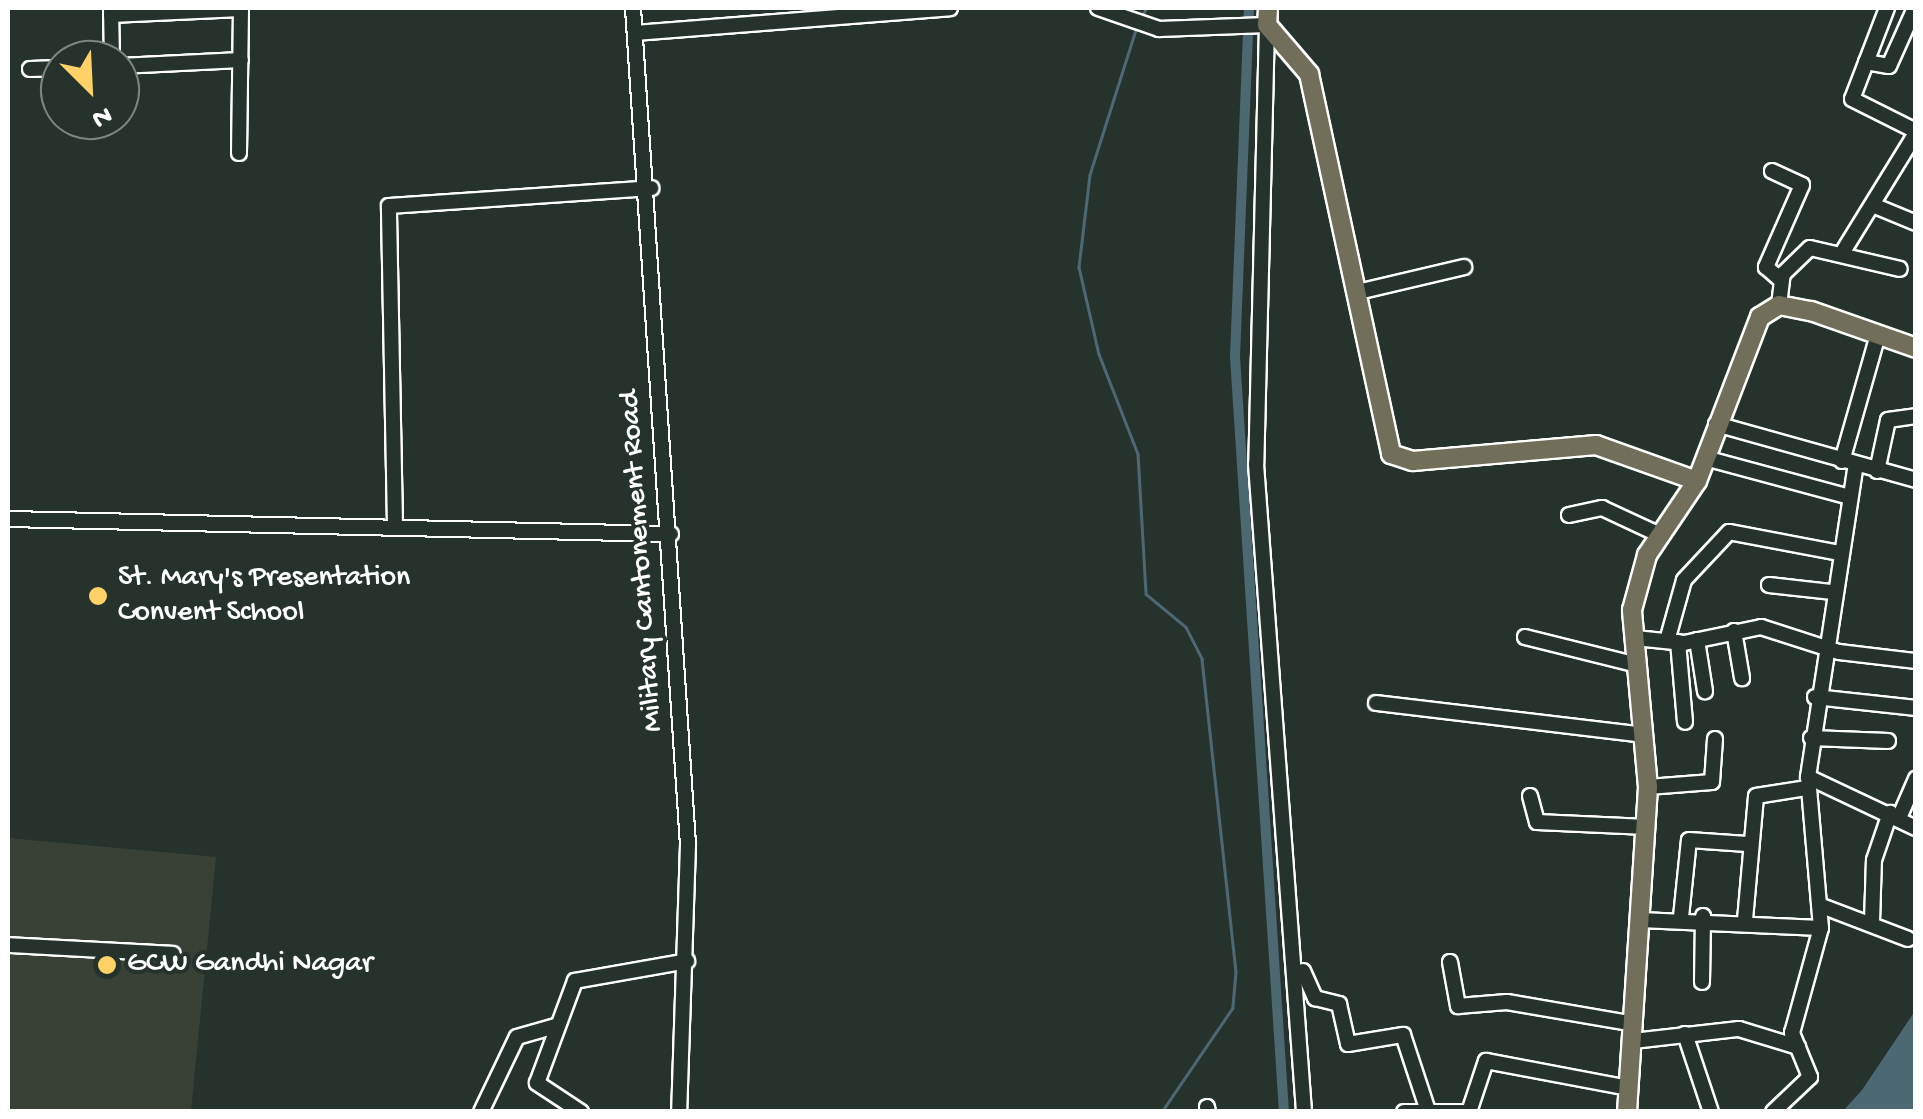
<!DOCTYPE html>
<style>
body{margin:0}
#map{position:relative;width:1923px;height:1119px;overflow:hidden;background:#26332d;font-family:"Gochi Hand",sans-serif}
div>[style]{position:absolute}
.built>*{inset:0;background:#394137}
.water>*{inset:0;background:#4c6872}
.stream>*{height:2.5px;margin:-1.25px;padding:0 1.25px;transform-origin:1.25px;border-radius:1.25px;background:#4c6872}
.canal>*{height:10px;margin:-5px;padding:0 5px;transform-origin:5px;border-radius:5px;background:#4c6872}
.roads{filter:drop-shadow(2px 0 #fff) drop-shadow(-2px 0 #fff) drop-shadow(0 2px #fff) drop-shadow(0 -2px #fff)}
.minor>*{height:14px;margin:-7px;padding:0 7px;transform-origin:7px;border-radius:7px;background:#26332d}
.major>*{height:18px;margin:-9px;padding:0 9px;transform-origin:9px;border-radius:9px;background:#716e59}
.dots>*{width:28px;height:28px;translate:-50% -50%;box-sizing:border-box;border:5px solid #26332d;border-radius:50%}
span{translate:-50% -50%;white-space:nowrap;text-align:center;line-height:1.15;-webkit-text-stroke:8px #26332d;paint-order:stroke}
.street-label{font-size:30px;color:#fff}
.poi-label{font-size:30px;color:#fff}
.left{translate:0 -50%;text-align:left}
.frame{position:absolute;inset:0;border:10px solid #fff;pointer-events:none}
.north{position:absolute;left:40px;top:40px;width:100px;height:100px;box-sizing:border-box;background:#26332d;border:2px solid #7d8581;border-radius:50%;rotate:156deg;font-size:28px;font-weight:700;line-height:40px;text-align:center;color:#fff}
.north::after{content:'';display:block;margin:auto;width:35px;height:45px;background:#ffd166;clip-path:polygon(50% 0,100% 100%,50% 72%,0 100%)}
</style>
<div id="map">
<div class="built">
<div style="clip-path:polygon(8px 838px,216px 857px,191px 1111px,8px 1111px)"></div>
</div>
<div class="water">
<div style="clip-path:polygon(1915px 1011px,1915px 1111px,1843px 1111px,1862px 1090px)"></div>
</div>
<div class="stream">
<div style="left:1141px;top:18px;width:11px;rotate:-63deg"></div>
<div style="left:1136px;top:30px;width:152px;rotate:107.6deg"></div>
<div style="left:1090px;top:175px;width:93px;rotate:96.8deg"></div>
<div style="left:1079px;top:267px;width:89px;rotate:77.1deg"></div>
<div style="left:1099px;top:354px;width:107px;rotate:68.7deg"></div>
<div style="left:1138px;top:454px;width:140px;rotate:86.7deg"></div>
<div style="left:1146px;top:594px;width:52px;rotate:39.5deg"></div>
<div style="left:1186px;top:627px;width:36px;rotate:63deg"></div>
<div style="left:1202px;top:659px;width:315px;rotate:83.8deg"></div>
<div style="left:1236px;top:972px;width:36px;rotate:95deg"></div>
<div style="left:1233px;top:1008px;width:126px;rotate:124.3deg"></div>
</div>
<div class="canal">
<div style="left:1249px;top:8px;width:349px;rotate:92.3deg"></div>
<div style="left:1235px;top:357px;width:757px;rotate:86.29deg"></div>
</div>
<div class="roads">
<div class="minor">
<div style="left:111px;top:8px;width:52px;rotate:88.9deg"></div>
<div style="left:633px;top:8px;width:839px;rotate:86.24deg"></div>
<div style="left:688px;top:845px;width:267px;rotate:91.9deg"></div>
<div style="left:1098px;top:8px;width:65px;rotate:19deg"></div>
<div style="left:1159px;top:29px;width:108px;rotate:-2.1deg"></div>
<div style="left:1267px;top:25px;width:439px;rotate:91.4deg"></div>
<div style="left:1256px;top:464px;width:650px;rotate:85.76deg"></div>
<div style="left:1887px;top:8px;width:97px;rotate:111deg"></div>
<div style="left:1852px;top:99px;width:72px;rotate:26.6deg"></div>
<div style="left:111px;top:15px;width:130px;rotate:-2.6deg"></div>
<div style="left:635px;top:33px;width:316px;rotate:-4.5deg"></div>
<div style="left:1866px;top:62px;width:23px;rotate:10deg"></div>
<div style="left:1889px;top:66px;width:64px;rotate:-65.9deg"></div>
<div style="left:120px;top:66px;width:121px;rotate:-2.8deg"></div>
<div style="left:30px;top:69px;width:30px;rotate:-2deg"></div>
<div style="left:239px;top:153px;width:145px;rotate:-89.2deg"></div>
<div style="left:1772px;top:171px;width:33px;rotate:25deg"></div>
<div style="left:1802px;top:185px;width:90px;rotate:113.7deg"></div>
<div style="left:1766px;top:267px;width:20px;rotate:41deg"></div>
<div style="left:1875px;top:206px;width:44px;rotate:22.5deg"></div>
<div style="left:1844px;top:250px;width:137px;rotate:-58.4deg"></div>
<div style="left:1362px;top:291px;width:105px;rotate:-13.2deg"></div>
<div style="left:1779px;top:305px;width:31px;rotate:-83deg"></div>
<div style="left:1783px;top:274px;width:37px;rotate:-44deg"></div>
<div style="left:1810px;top:248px;width:92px;rotate:13.1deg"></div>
<div style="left:1716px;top:424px;width:208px;rotate:15.6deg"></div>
<div style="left:1705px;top:458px;width:150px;rotate:15.1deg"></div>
<div style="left:1842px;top:461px;width:131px;rotate:-74.1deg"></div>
<div style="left:1877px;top:471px;width:52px;rotate:-77.8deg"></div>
<div style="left:1888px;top:420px;width:28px;rotate:-8deg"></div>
<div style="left:1569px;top:515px;width:34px;rotate:-12deg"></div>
<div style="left:1602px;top:508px;width:66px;rotate:25deg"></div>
<div style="left:8px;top:519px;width:663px;rotate:1.3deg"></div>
<div style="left:395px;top:525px;width:319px;rotate:-91.1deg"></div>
<div style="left:389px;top:206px;width:263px;rotate:-3.9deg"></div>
<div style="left:1769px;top:585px;width:62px;rotate:6.4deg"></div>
<div style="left:1734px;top:631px;width:48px;rotate:80.3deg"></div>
<div style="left:1525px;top:637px;width:115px;rotate:14deg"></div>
<div style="left:1635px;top:638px;width:49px;rotate:5.8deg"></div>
<div style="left:1684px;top:643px;width:79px;rotate:-11.7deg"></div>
<div style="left:1761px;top:627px;width:82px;rotate:17.8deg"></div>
<div style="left:1839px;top:652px;width:78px;rotate:6.7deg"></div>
<div style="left:1697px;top:640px;width:52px;rotate:81.1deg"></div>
<div style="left:1667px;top:641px;width:63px;rotate:-74.4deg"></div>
<div style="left:1684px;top:580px;width:66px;rotate:-46.8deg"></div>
<div style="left:1729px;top:532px;width:112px;rotate:10.8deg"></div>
<div style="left:1678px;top:642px;width:80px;rotate:85deg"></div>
<div style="left:1815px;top:697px;width:102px;rotate:6.2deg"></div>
<div style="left:1376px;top:703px;width:270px;rotate:6.8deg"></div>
<div style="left:1811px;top:738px;width:77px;rotate:2.2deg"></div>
<div style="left:1808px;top:777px;width:119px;rotate:25.3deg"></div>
<div style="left:1648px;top:787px;width:64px;rotate:-4.5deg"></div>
<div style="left:1712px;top:782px;width:43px;rotate:-86deg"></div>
<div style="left:1530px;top:796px;width:27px;rotate:75deg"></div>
<div style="left:1537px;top:822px;width:110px;rotate:2.6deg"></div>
<div style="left:1899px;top:818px;width:43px;rotate:-66.4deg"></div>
<div style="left:1819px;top:905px;width:95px;rotate:20.9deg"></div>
<div style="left:1681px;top:917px;width:77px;rotate:-84.1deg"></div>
<div style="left:1689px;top:840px;width:58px;rotate:3.9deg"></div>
<div style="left:1640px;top:920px;width:181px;rotate:2.5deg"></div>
<div style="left:1745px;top:920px;width:124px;rotate:-84.9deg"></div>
<div style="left:1756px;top:796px;width:52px;rotate:-8.9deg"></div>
<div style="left:1872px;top:922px;width:62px;rotate:-88.2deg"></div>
<div style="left:1874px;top:860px;width:50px;rotate:-71.2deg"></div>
<div style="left:8px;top:945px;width:165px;rotate:3.1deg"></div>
<div style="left:1450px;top:962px;width:45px;rotate:79.7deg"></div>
<div style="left:1458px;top:1006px;width:49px;rotate:-4.7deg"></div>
<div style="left:1507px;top:1002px;width:129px;rotate:9.8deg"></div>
<div style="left:1303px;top:971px;width:30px;rotate:66deg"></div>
<div style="left:1315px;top:998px;width:25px;rotate:14deg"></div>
<div style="left:1339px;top:1004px;width:41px;rotate:77.3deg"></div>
<div style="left:1348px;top:1044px;width:56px;rotate:-9.3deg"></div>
<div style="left:1403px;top:1035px;width:77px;rotate:71.8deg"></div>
<div style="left:1702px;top:982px;width:66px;rotate:-89.1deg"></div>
<div style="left:1685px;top:1034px;width:82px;rotate:71.6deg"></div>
<div style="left:1633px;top:1041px;width:107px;rotate:-6.5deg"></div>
<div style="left:1739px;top:1029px;width:62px;rotate:17deg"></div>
<div style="left:1207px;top:1107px;width:5px;rotate:79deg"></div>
<div style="left:481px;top:1112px;width:83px;rotate:-64.4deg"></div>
<div style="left:517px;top:1037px;width:41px;rotate:-15.8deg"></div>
<div style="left:581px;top:1112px;width:53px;rotate:-146.6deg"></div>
<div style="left:537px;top:1083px;width:109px;rotate:-69.6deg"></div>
<div style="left:575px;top:981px;width:114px;rotate:-10.1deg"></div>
<div style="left:1404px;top:1112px;width:60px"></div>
<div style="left:1469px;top:1112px;width:54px;rotate:-71.6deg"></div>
<div style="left:1486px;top:1061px;width:146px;rotate:10.7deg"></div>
<div style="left:1773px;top:1112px;width:51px;rotate:-43.4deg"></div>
<div style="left:1810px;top:1077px;width:48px;rotate:-112.2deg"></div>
<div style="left:1792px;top:1033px;width:109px;rotate:-74.6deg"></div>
<div style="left:1821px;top:928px;width:152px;rotate:-94.9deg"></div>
<div style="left:1808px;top:777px;width:316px;rotate:-81.3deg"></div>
</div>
<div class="major">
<div style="left:1268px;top:8px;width:17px;rotate:93deg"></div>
<div style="left:1267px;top:25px;width:65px;rotate:49.4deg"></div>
<div style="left:1309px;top:74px;width:389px;rotate:77.8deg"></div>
<div style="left:1391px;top:454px;width:23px;rotate:18deg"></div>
<div style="left:1413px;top:461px;width:184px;rotate:-5deg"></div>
<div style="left:1596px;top:445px;width:107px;rotate:19.6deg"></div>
<div style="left:1627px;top:1112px;width:326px;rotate:-86.3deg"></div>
<div style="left:1648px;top:787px;width:178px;rotate:-95.2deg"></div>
<div style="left:1632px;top:610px;width:57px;rotate:-74.7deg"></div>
<div style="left:1647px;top:555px;width:89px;rotate:-56deg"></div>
<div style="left:1697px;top:481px;width:176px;rotate:-69deg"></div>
<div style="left:1760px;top:317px;width:22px;rotate:-32deg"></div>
<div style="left:1779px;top:305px;width:33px;rotate:11deg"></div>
<div style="left:1811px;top:311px;width:111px;rotate:19.4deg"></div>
</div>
</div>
<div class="dots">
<div style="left:98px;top:596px;background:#ffd166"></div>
<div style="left:107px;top:965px;background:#ffd166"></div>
</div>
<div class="street-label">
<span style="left:643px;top:561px;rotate:-94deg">Military Cantonement Road</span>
</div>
<div class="poi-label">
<span class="left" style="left:118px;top:596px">St. Mary's Presentation<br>Convent School</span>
<span class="left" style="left:127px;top:965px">GCW Gandhi Nagar</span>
</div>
<div class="frame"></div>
<div class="north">N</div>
</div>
